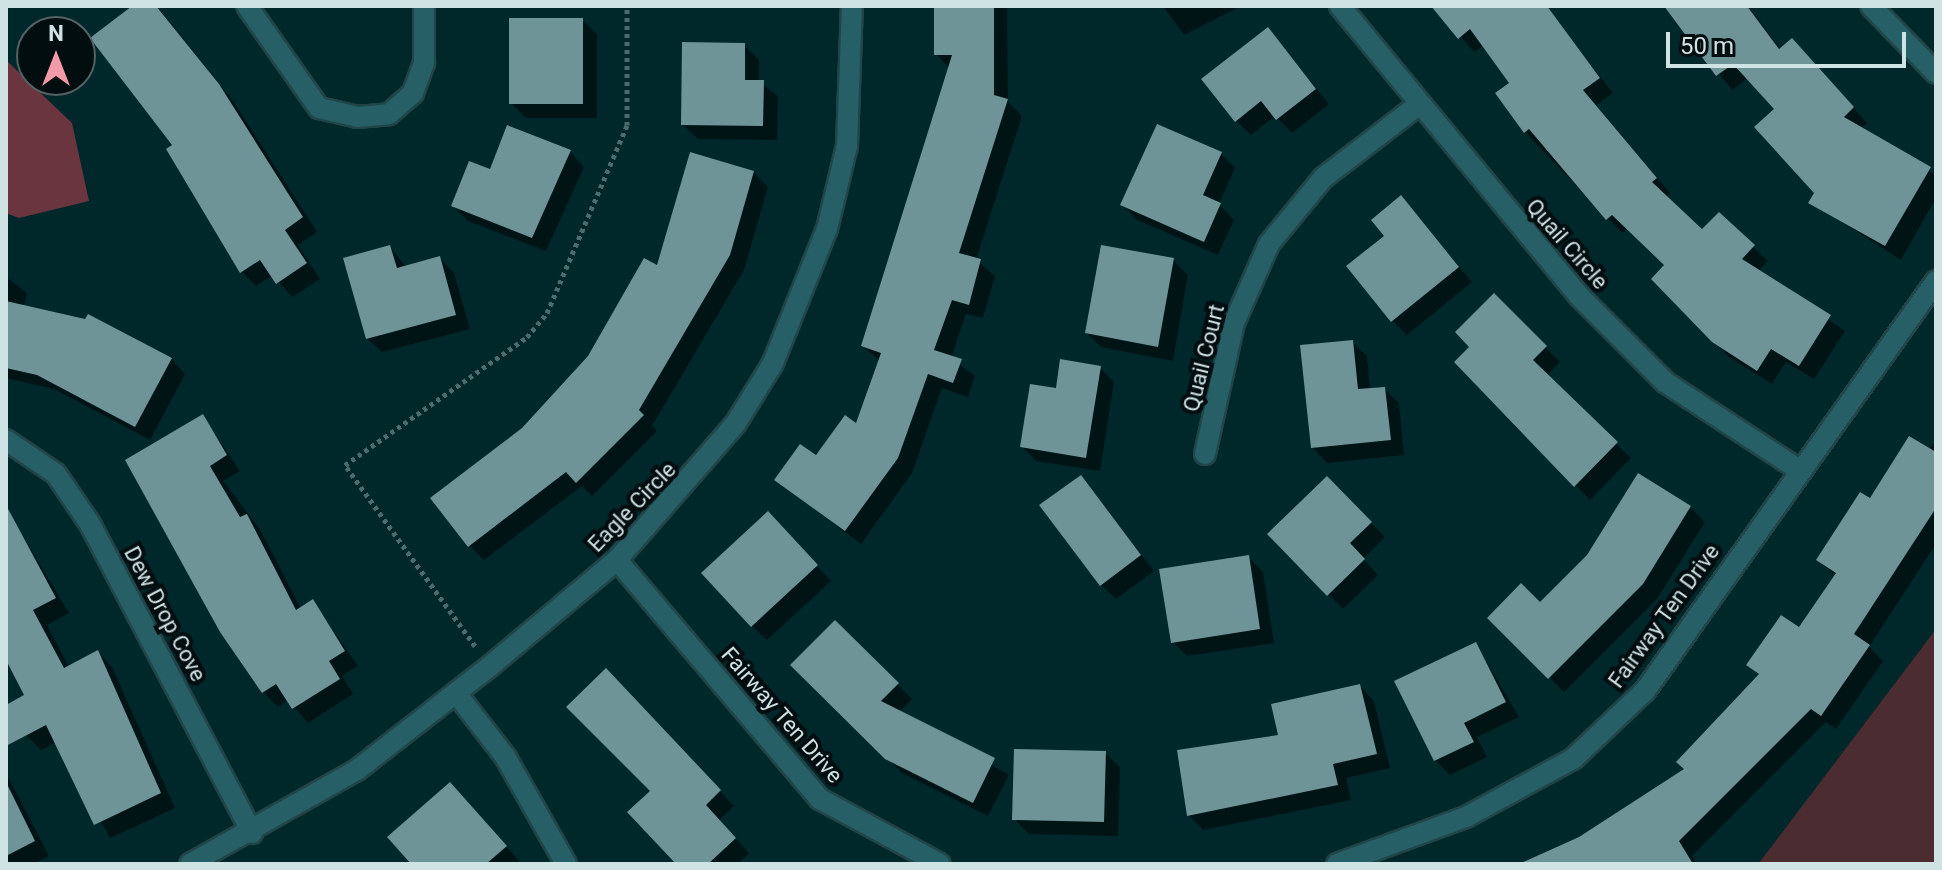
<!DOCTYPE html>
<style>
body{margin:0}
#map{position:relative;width:1942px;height:870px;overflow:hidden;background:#00272a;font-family:Roboto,sans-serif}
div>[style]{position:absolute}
.green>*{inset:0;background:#4b2c31}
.water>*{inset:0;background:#6a353f}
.shadow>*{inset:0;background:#0007}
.building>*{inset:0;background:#6f9498}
.path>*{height:5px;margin-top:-2.5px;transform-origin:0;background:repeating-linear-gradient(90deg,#4c6c6e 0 4px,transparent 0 8px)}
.roads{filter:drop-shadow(2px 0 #214548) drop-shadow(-2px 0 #214548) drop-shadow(0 2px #214548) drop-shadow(0 -2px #214548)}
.minor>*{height:20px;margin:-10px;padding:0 10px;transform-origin:10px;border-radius:10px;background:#266066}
span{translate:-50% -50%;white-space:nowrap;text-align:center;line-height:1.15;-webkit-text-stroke:8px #020d0f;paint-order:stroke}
.street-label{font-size:22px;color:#cfe2e4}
.frame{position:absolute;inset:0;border:8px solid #cfe2e4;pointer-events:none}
.north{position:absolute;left:16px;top:16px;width:80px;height:80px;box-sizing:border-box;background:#020d0f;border:2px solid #546264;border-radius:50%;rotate:0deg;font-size:22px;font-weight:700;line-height:32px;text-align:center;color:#cfe2e4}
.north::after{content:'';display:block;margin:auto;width:28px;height:36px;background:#f39aa8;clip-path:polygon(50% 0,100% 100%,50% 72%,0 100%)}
.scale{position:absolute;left:1666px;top:32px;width:240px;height:36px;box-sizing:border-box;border:4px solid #cfe2e4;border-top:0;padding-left:10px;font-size:24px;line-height:28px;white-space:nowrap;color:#cfe2e4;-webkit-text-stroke:6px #020d0f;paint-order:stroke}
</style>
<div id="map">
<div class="green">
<div style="clip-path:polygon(1936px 629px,1936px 864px,1758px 864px,1778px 838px)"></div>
</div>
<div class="water">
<div style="clip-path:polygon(6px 60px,72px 123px,89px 201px,19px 218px,6px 213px)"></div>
</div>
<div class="shadow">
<div style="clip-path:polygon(135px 6px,161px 11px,233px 101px,317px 232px,298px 245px,320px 279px,292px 297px,273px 275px,256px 286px,242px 272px)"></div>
<div style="clip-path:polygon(934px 6px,1007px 6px,1008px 102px,1022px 116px,976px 260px,995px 276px,983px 318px,966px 314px,951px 358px,975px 376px,968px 397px,942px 388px,912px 473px,861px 544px,776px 480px,857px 426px,880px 361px,863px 346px,950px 69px,936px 54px)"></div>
<div style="clip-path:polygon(1163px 6px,1238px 6px,1239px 7px,1184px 35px)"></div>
<div style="clip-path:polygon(1434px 6px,1518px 6px,1556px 21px,1613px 93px,1596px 105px,1670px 193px,1666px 197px,1702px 232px,1719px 215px,1768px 261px,1758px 271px,1845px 331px,1814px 379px,1786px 362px,1772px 384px,1729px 357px,1654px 279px,1667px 265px,1628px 228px,1622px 233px,1525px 132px,1512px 84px,1484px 45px,1474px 52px)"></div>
<div style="clip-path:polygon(1666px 6px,1748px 6px,1781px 50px,1806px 55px,1867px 123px,1861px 129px,1936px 175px,1936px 198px,1901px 260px,1811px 202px,1816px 193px,1777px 110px,1748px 78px,1732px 90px)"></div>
<div style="clip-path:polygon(582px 20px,597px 34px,597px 118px,526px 118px,511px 103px)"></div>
<div style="clip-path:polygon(1268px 30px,1329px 104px,1292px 133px,1275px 116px,1251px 135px,1236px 121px)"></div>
<div style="clip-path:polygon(744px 45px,759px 60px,759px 82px,778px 96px,777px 140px,698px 139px,683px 125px)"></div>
<div style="clip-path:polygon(570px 152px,584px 167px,546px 251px,468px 221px,453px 206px,491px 171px)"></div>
<div style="clip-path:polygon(1221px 154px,1235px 168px,1219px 204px,1234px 220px,1218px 255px,1137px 220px,1123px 205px)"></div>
<div style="clip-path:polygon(753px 172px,768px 187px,744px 270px,652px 426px,657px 431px,592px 496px,582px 486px,484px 560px,470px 546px,524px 430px)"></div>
<div style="clip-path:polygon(1401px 198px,1472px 282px,1407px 335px,1392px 320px,1387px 236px)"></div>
<div style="clip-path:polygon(390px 247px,406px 267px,440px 258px,454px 273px,470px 329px,382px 352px,367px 338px)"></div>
<div style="clip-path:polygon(1173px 260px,1188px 275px,1173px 361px,1101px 347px,1087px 333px)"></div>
<div style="clip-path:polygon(6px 277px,27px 293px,24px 307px,171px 359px,185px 374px,150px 440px,54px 389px,6px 378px)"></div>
<div style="clip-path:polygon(1494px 296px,1560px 362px,1546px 376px,1631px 458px,1590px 500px,1457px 362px,1472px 347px)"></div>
<div style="clip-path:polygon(1352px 342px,1367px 356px,1370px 390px,1384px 389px,1399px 403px,1404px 455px,1327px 463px,1313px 448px,1302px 347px)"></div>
<div style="clip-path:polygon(1100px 368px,1114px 382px,1100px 471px,1036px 461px,1022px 447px)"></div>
<div style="clip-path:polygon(203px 417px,240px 471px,223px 481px,261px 531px,301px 609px,313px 602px,358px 666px,342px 676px,353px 694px,308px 723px,288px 700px,278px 707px,263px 692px,222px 631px)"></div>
<div style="clip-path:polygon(1936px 442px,1936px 544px,1869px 647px,1883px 661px,1836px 729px,1826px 722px,1692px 856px,1697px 864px,1524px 864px,1580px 839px,1687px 770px,1760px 676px,1749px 665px,1799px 630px,1836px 576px,1818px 560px)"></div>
<div style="clip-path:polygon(1081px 477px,1154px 571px,1116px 599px,1101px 585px)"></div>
<div style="clip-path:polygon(1327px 478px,1385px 537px,1363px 559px,1378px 575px,1343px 609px,1269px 534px)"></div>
<div style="clip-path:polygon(1690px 507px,1705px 522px,1657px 599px,1564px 692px,1490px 618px,1540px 605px)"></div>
<div style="clip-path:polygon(12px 518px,69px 613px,47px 625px,69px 667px,98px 652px,112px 667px,175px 808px,110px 838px,56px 742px,41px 750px,26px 735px,27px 696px,6px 658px)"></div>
<div style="clip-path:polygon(782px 529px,831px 581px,767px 640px,752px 626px)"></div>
<div style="clip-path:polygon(1248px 557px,1263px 572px,1274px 643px,1187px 656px,1173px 642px)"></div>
<div style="clip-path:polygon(835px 622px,912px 699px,899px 712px,1009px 775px,988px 816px,902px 773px,793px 665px)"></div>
<div style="clip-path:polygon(1476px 644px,1519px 717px,1477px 737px,1487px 757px,1450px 775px,1435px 760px)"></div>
<div style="clip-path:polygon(620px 685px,734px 806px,719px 820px,749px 853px,738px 864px,679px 864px)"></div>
<div style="clip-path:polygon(1360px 686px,1374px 701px,1390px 768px,1346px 778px,1351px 800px,1203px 830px,1189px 815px,1281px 737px)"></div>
<div style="clip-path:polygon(1105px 753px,1120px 767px,1118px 836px,1029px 834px,1014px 819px)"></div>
<div style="clip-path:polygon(6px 773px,49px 856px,33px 864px,6px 864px)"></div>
<div style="clip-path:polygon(465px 799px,520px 862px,517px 864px,413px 864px)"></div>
</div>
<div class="building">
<div style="clip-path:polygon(132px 6px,156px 6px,219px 84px,303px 217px,285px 230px,307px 263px,276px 284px,260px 260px,240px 273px,166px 149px,172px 145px,90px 38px)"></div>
<div style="clip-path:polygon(934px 6px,994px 6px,994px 95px,1008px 99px,959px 253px,981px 259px,969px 305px,952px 300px,934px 350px,962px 359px,953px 383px,928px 374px,898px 458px,845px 531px,774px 480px,800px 444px,816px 455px,845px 415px,856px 423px,881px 353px,861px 346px,952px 55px,934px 55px)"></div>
<div style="clip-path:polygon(1431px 6px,1547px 6px,1600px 78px,1583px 90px,1657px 178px,1652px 182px,1702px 229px,1719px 212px,1755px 245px,1742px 259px,1831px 315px,1799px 366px,1771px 349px,1757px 371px,1712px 342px,1651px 279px,1664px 265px,1612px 215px,1606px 220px,1529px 129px,1524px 133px,1495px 93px,1509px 83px,1470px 29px,1458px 39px)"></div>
<div style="clip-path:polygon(1664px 6px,1747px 6px,1779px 49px,1792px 38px,1854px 107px,1844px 117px,1931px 167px,1885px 246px,1808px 203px,1814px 193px,1754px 127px,1774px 109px,1733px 64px,1716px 76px)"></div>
<div style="clip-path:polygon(509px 18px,583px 18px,583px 104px,509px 104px)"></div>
<div style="clip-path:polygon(1268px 27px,1316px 89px,1276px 120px,1261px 101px,1235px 122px,1201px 79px)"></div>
<div style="clip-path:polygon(682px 42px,745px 43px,745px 80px,764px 80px,763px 126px,681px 125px)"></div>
<div style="clip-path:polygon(1157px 124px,1222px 152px,1203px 195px,1221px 203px,1204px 242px,1120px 205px)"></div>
<div style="clip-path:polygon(507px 125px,571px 150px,532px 238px,451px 206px,469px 161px,490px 169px)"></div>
<div style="clip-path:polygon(690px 152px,754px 171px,730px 255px,639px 410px,644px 415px,576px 483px,566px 472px,468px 547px,430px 498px,522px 428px,588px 356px,644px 258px,657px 265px)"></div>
<div style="clip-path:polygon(1401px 195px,1459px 267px,1391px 322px,1346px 266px,1384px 236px,1371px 220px)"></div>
<div style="clip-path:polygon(390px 245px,397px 268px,440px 256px,456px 315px,366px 339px,343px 258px)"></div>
<div style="clip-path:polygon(1101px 245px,1174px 258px,1158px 347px,1085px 333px)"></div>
<div style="clip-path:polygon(1494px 293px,1547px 346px,1533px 360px,1618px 442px,1574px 487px,1454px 362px,1469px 347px,1455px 332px)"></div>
<div style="clip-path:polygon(6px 301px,85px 319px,88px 314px,172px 358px,135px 427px,37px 375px,6px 368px)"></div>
<div style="clip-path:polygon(1353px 340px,1358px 389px,1385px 387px,1391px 440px,1311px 448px,1300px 345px)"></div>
<div style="clip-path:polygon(1060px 359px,1101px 366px,1086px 458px,1020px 447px,1030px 384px,1056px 388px)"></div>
<div style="clip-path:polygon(203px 414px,227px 455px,210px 466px,240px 517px,247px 514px,296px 610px,313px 599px,345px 651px,329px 661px,340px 679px,292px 709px,276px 684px,262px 693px,220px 632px,125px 460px)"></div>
<div style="clip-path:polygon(1909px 436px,1936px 452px,1936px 508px,1854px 634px,1870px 645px,1821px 716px,1811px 709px,1679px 841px,1693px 864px,1519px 864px,1579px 837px,1684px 769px,1676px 762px,1759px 674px,1746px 665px,1781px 615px,1799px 627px,1836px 573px,1816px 560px,1860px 492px,1870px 498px)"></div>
<div style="clip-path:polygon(1638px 473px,1691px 506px,1643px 584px,1548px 679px,1487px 618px,1521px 583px,1540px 602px,1587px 555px)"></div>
<div style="clip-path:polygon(1081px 475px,1141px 555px,1100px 586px,1039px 505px)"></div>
<div style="clip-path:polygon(1327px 476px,1372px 522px,1350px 543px,1365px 559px,1327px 596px,1267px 534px)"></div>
<div style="clip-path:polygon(6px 505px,56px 598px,33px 610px,64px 668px,98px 650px,161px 793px,94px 825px,46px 725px,6px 746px,6px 705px,24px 695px,6px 660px)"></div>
<div style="clip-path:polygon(768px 511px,818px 565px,751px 627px,701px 573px)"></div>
<div style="clip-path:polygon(1249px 555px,1260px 629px,1171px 643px,1159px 569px)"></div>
<div style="clip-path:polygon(835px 620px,899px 683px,881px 701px,995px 758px,973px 803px,885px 759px,790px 665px)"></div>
<div style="clip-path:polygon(1476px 642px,1506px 702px,1464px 723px,1474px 742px,1434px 761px,1394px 681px)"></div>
<div style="clip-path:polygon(606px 668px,721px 790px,706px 805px,736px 838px,708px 864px,676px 864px,627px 812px,650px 791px,566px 707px)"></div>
<div style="clip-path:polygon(1360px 684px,1377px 754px,1333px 764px,1338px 785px,1187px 816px,1177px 750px,1278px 735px,1271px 704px)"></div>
<div style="clip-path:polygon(1014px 749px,1106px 751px,1104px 822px,1012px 820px)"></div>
<div style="clip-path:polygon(6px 782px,35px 841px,6px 856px)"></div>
<div style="clip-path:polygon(450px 782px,507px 846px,486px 864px,411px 864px,387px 837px)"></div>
</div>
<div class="path">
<div style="left:475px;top:646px;width:223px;rotate:-125.7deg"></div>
<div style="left:345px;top:465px;width:223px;rotate:-35.1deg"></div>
<div style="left:527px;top:337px;width:31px;rotate:-50deg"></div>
<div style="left:547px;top:313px;width:204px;rotate:-66.9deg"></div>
<div style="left:627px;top:125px;width:119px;rotate:-90deg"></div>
</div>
<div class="roads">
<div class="minor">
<div style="left:247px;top:6px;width:125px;rotate:54.8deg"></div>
<div style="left:319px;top:108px;width:39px;rotate:13deg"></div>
<div style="left:357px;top:117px;width:32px;rotate:-5deg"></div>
<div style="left:389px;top:114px;width:32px;rotate:-41deg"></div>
<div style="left:413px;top:93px;width:33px;rotate:-70deg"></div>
<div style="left:424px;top:62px;width:56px;rotate:-90deg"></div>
<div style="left:1340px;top:6px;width:377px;rotate:50.5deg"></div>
<div style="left:1580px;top:297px;width:120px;rotate:45deg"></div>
<div style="left:1665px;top:382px;width:159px;rotate:33.2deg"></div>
<div style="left:1871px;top:6px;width:93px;rotate:45.9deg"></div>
<div style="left:6px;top:440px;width:60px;rotate:34.2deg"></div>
<div style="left:56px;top:474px;width:60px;rotate:55.8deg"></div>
<div style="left:90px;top:524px;width:349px;rotate:62.3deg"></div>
<div style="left:1205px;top:454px;width:134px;rotate:-77.5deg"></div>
<div style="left:1234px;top:323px;width:86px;rotate:-66.1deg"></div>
<div style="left:1269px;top:244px;width:85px;rotate:-50.7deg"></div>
<div style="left:1323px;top:178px;width:120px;rotate:-37.5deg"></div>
<div style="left:617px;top:560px;width:314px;rotate:49.7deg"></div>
<div style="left:820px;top:799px;width:136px;rotate:28.4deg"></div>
<div style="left:456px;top:693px;width:82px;rotate:52.4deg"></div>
<div style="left:506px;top:758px;width:122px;rotate:60.5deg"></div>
<div style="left:190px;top:864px;width:192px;rotate:-29.4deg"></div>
<div style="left:357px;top:770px;width:167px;rotate:-38deg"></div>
<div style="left:489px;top:667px;width:167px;rotate:-39.9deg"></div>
<div style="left:617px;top:560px;width:181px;rotate:-49deg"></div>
<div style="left:736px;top:423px;width:70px;rotate:-58.3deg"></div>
<div style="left:773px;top:363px;width:144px;rotate:-68.1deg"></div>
<div style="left:827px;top:229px;width:85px;rotate:-76.5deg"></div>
<div style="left:847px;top:146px;width:140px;rotate:-88deg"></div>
<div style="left:1337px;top:864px;width:137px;rotate:-20deg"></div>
<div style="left:1466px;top:817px;width:122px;rotate:-28.5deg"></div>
<div style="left:1573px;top:759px;width:99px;rotate:-43.4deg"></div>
<div style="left:1645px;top:691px;width:503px;rotate:-54.63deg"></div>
</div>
</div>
<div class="street-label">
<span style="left:1567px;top:244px;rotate:49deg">Quail Circle</span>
<span style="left:1204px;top:358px;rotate:-76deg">Quail Court</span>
<span style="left:632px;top:507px;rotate:-46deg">Eagle Circle</span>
<span style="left:165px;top:614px;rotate:62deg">Dew Drop Cove</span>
<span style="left:1664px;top:616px;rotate:-54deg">Fairway Ten Drive</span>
<span style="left:782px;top:715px;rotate:49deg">Fairway Ten Drive</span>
</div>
<div class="frame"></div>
<div class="north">N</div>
<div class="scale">50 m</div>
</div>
